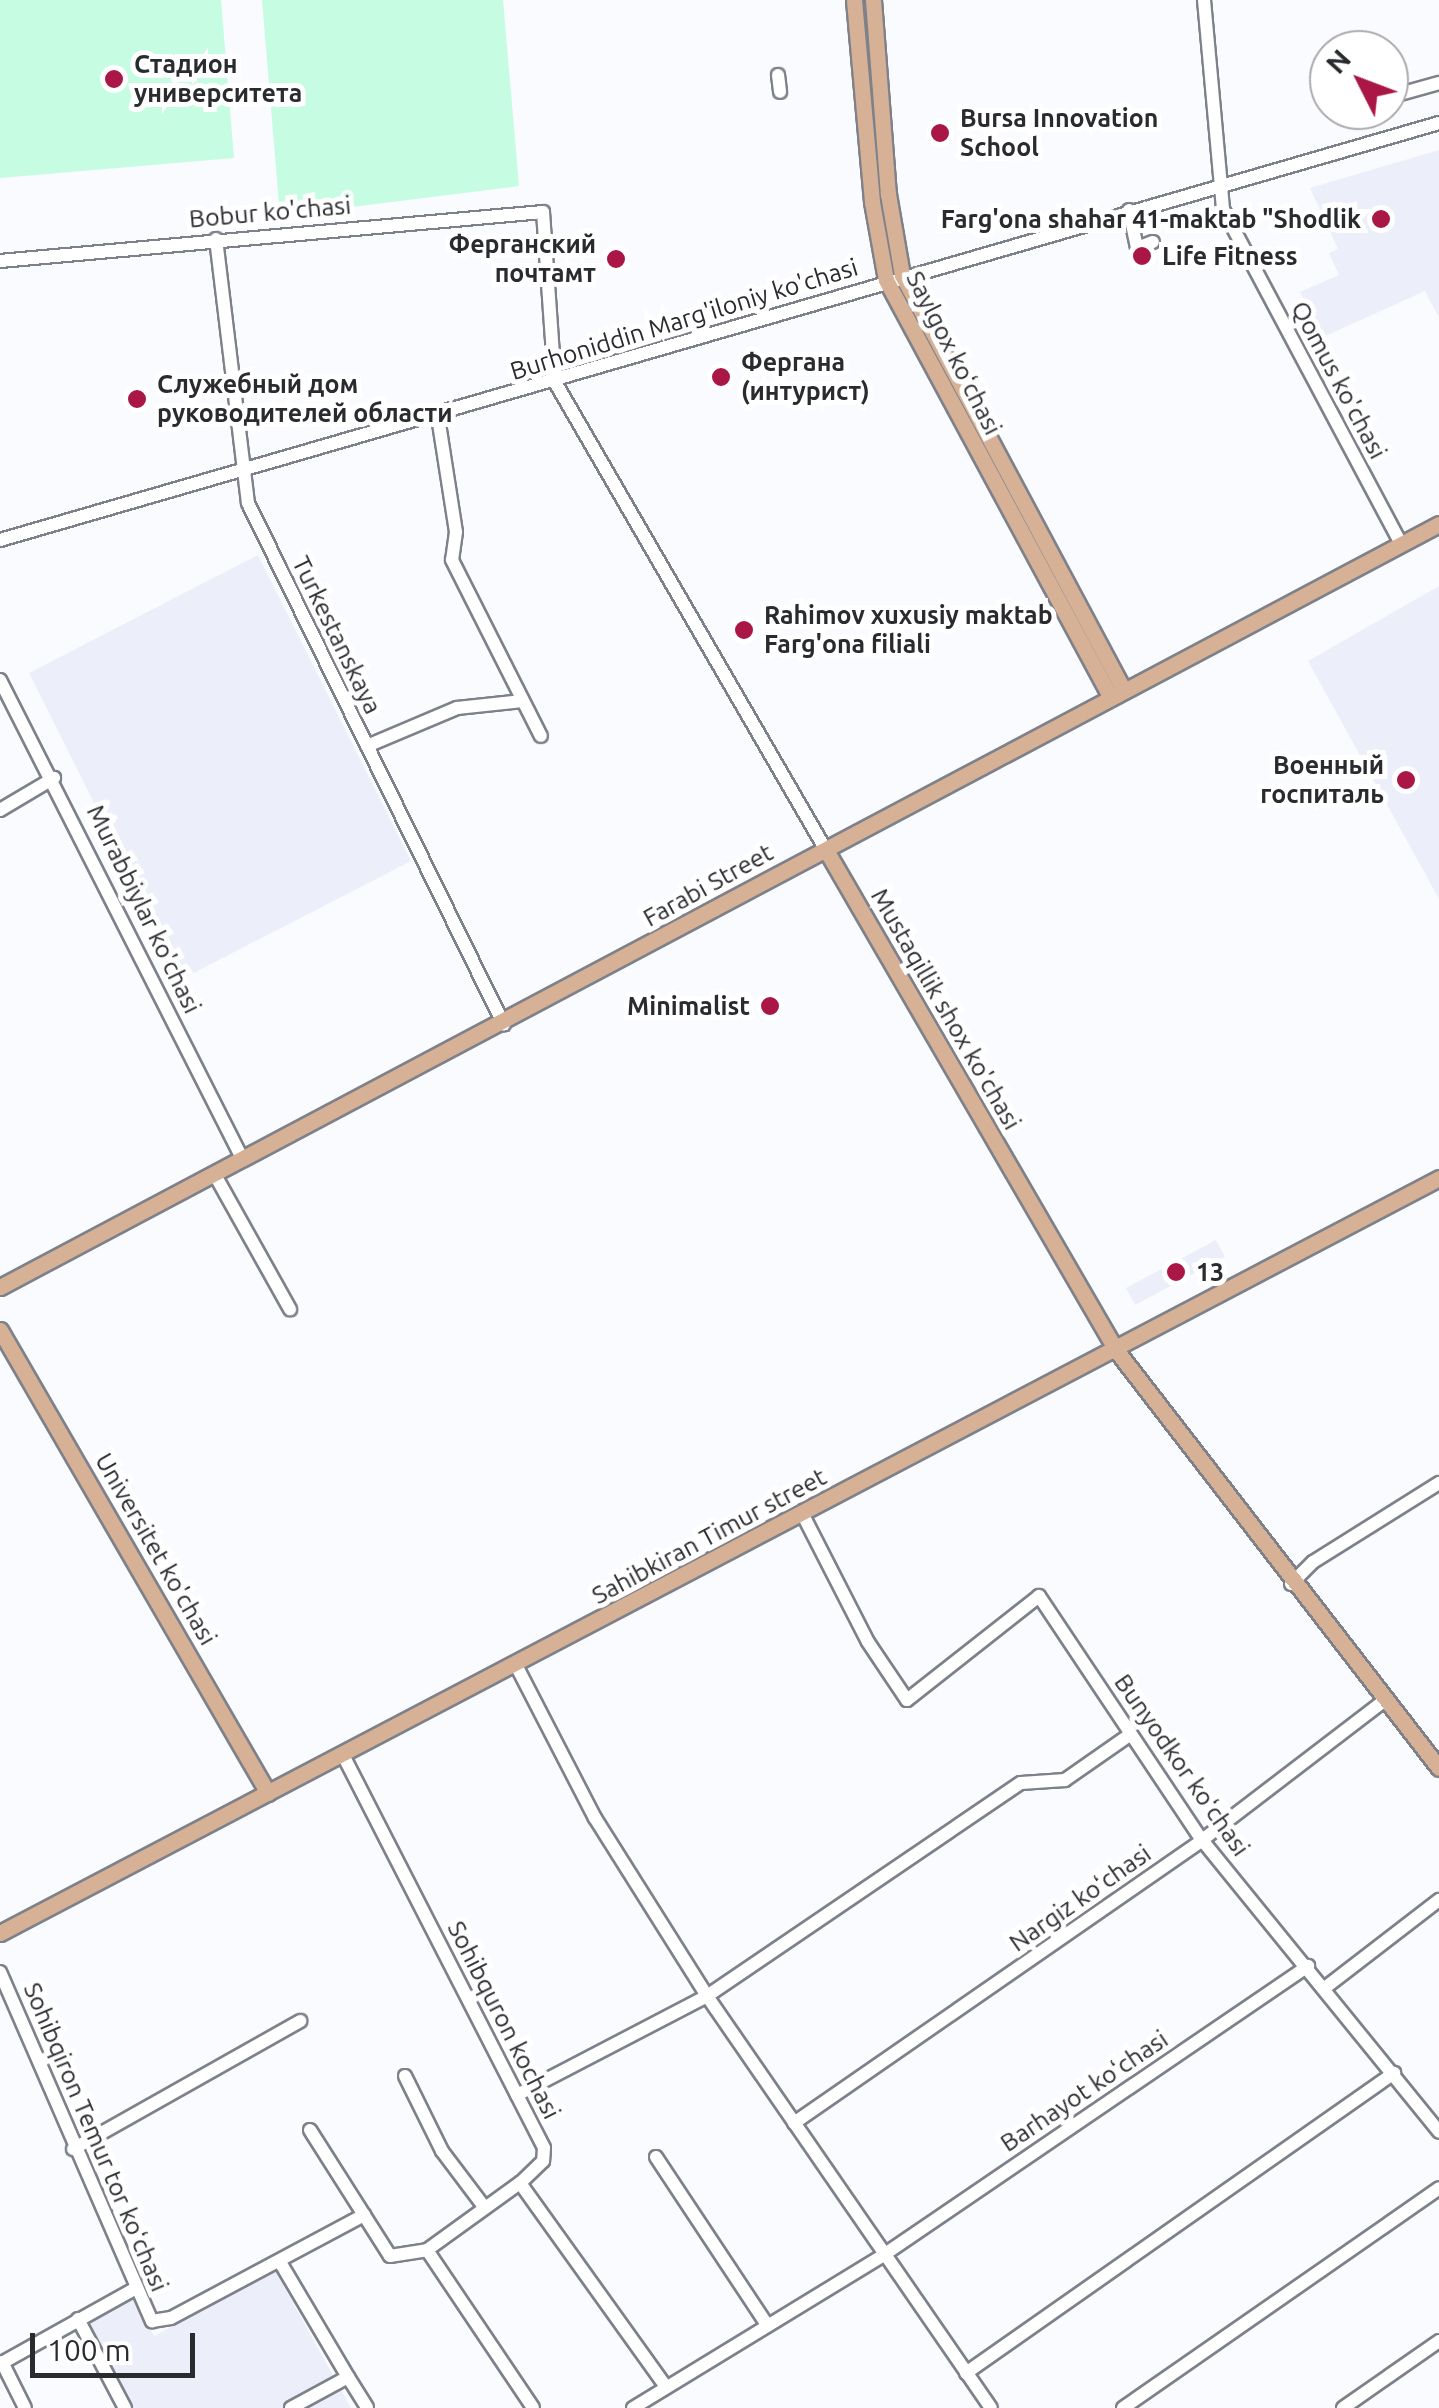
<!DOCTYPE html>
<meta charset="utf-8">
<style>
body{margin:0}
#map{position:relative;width:1439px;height:2408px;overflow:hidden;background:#f9fbff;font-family:Ubuntu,sans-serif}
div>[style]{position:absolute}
.built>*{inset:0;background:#eceffa}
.green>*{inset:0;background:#c6fce1}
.roads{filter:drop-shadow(2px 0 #7e818a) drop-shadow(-2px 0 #7e818a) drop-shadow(0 2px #7e818a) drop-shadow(0 -2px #7e818a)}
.minor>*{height:12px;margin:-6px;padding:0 6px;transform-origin:6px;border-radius:6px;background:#fff}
.major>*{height:15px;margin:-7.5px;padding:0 7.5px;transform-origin:7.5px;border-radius:7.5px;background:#d6b196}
.dots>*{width:28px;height:28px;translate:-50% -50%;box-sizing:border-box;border:5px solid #fff;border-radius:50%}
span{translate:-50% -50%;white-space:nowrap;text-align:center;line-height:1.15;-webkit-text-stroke:10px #fff;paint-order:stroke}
.poi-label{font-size:25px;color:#2a2b2f;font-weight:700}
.left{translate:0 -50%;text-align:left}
.right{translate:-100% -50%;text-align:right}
.street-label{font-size:25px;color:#2a2b2f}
.north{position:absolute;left:1309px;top:30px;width:100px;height:100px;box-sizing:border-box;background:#fff;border:2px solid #aaaaac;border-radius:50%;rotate:312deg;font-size:28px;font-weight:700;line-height:40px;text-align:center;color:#2a2b2f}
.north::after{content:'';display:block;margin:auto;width:35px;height:45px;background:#aa1645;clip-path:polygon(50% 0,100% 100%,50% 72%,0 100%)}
.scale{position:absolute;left:30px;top:2333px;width:165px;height:45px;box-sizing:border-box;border:5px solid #2a2b2f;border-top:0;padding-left:12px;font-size:30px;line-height:35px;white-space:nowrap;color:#2a2b2f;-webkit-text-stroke:8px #fff;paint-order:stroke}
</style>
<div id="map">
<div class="built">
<div style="clip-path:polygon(1439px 150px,1439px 318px,1425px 291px,1323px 337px,1300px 292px,1339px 275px,1329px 253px,1338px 249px,1310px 188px)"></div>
<div style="clip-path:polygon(258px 555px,411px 861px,182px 979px,29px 673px)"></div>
<div style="clip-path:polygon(1439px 586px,1439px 899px,1308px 661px)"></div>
<div style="clip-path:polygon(1216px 1240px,1225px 1257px,1135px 1305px,1126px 1288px)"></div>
<div style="clip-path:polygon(276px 2272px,351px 2408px,127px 2408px,85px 2325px,134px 2297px,154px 2336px)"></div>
</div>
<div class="green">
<div style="clip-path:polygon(0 0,221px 0,234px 158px,0 178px)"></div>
<div style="clip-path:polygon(262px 0,503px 0,519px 186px,280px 216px)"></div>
</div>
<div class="roads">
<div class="minor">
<div style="left:1204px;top:0;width:210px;rotate:84.8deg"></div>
<div style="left:1223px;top:209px;width:379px;rotate:62deg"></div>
<div style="left:778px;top:75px;width:17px;rotate:83deg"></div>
<div style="left:1389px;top:97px;width:52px;rotate:-15.6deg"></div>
<div style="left:1129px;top:210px;width:39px;rotate:78deg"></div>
<div style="left:1137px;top:248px;width:17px;rotate:-21deg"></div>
<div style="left:216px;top:239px;width:266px;rotate:83.1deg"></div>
<div style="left:248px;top:503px;width:581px;rotate:63.88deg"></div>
<div style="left:0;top:261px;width:545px;rotate:-5.16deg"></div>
<div style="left:543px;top:212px;width:170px;rotate:86deg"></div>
<div style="left:555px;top:382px;width:541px;rotate:59.93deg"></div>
<div style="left:438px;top:417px;width:116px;rotate:81.1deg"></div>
<div style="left:456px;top:532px;width:28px;rotate:98deg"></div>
<div style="left:452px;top:560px;width:197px;rotate:63.2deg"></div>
<div style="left:0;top:540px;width:1498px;rotate:-16.16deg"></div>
<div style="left:0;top:680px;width:538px;rotate:63.15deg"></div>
<div style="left:367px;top:746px;width:98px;rotate:-22.9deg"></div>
<div style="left:457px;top:708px;width:66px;rotate:-6.1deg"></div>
<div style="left:0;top:810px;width:63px;rotate:-30.7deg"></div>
<div style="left:215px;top:1175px;width:154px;rotate:60.8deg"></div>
<div style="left:804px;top:1517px;width:140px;rotate:62.9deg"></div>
<div style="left:868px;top:1642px;width:70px;rotate:56.1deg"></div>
<div style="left:907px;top:1700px;width:168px;rotate:-38.2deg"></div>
<div style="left:1039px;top:1596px;width:293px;rotate:56.3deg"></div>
<div style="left:1202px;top:1840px;width:376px;rotate:50.9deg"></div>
<div style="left:1291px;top:1584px;width:31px;rotate:-45deg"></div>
<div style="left:1313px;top:1562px;width:149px;rotate:-32.1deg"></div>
<div style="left:516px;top:1665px;width:172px;rotate:62.7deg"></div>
<div style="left:595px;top:1818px;width:210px;rotate:57.8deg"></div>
<div style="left:707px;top:1996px;width:500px;rotate:55.42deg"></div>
<div style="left:343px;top:1755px;width:441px;rotate:62.9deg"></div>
<div style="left:544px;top:2148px;width:13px;rotate:94deg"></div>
<div style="left:543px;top:2161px;width:32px;rotate:136deg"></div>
<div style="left:520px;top:2183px;width:251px;rotate:54.4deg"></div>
<div style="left:0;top:1972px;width:381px;rotate:66.5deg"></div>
<div style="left:152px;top:2321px;width:19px;rotate:-9deg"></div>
<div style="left:171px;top:2318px;width:219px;rotate:-28.1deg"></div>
<div style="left:1326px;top:1987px;width:143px;rotate:-37.6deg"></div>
<div style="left:405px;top:2076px;width:84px;rotate:63.7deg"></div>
<div style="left:442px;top:2151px;width:71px;rotate:53deg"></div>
<div style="left:517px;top:2095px;width:214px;rotate:-27.5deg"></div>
<div style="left:707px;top:1996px;width:379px;rotate:-34.2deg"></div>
<div style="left:1021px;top:1783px;width:44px;rotate:-3.9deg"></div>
<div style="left:1065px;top:1780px;width:80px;rotate:-34.9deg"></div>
<div style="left:794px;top:2123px;width:497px;rotate:-34.7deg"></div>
<div style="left:1202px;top:1840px;width:229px;rotate:-37.4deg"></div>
<div style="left:310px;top:2130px;width:149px;rotate:57.6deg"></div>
<div style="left:390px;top:2256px;width:37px;rotate:-9deg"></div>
<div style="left:427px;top:2250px;width:190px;rotate:56.1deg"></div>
<div style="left:73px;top:2149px;width:261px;rotate:-29.4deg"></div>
<div style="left:656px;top:2157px;width:201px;rotate:56.5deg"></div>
<div style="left:427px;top:2250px;width:115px;rotate:-35.8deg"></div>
<div style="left:280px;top:2262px;width:134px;rotate:59.4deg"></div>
<div style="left:348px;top:2377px;width:65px;rotate:151.5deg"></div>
<div style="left:78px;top:2319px;width:101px;rotate:62.2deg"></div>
<div style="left:2px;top:2362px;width:51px;rotate:63.4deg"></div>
<div style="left:0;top:2364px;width:156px;rotate:-29.2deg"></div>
<div style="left:966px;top:2373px;width:523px;rotate:-35.03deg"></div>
<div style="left:348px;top:2377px;width:36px;rotate:58deg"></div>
<div style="left:633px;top:2408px;width:295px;rotate:-31.4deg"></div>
<div style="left:885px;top:2254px;width:512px;rotate:-34.25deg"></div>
<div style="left:1123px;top:2408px;width:385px;rotate:-34.8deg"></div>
<div style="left:1343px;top:2408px;width:117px;rotate:-34.9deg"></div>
</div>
<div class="major">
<div style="left:854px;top:0;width:203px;rotate:84.9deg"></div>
<div style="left:872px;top:202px;width:79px;rotate:79.8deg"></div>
<div style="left:886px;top:280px;width:472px;rotate:61.7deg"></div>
<div style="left:873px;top:0;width:195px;rotate:85.6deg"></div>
<div style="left:888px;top:194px;width:82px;rotate:80.2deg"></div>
<div style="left:902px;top:275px;width:469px;rotate:61.9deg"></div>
<div style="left:826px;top:850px;width:578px;rotate:59.89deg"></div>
<div style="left:1116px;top:1350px;width:528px;rotate:52.31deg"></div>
<div style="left:0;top:1287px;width:1629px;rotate:-27.93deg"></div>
<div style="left:0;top:1330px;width:535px;rotate:59.94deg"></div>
<div style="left:0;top:1933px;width:1625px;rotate:-27.68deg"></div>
</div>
</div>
<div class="dots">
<div style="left:114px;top:79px;background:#aa1645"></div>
<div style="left:940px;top:133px;background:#aa1645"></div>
<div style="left:1381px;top:219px;background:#aa1645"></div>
<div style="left:1142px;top:256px;background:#aa1645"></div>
<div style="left:616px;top:259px;background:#aa1645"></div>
<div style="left:721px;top:377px;background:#aa1645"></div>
<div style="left:137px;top:399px;background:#aa1645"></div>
<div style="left:744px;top:630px;background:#aa1645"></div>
<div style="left:1406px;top:780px;background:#aa1645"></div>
<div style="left:770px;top:1006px;background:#aa1645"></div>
<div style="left:1176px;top:1272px;background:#aa1645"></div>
</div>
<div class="poi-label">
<span class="left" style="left:134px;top:79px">Стадион<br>университета</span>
<span class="left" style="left:960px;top:133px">Bursa Innovation<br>School</span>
<span class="right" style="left:1361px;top:219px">Farg'ona shahar 41-maktab "Shodlik</span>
<span class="right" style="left:596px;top:259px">Ферганский<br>почтамт</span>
<span class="left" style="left:1162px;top:256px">Life Fitness</span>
<span class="left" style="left:741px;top:377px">Фергана<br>(интурист)</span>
<span class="left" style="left:157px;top:399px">Служебный дом<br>руководителей области</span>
<span class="left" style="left:764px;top:630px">Rahimov xuxusiy maktab<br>Farg'ona filiali</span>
<span class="right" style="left:1384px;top:780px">Военный<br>госпиталь</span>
<span class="right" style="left:750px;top:1006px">Minimalist</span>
<span class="left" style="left:1196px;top:1272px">13</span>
</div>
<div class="street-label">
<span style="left:270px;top:212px;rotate:-5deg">Bobur ko'chasi</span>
<span style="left:684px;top:319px;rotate:-17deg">Burhoniddin Marg'iloniy ko'chasi</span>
<span style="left:954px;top:353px;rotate:63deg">Saylgox koʻchasi</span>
<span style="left:1339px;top:380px;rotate:62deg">Qomus ko'chasi</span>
<span style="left:337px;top:635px;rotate:64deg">Turkestanskaya</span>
<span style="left:708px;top:885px;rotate:-29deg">Farabi Street</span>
<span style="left:144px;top:909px;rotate:64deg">Murabbiylar ko'chasi</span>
<span style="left:946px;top:1009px;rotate:60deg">Mustaqillik shox ko'chasi</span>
<span style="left:709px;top:1536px;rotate:-28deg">Sahibkiran Timur street</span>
<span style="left:156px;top:1549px;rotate:60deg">Universitet ko'chasi</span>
<span style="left:1182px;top:1765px;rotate:55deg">Bunyodkor koʻchasi</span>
<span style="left:1080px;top:1898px;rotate:-35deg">Nargiz koʻchasi</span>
<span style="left:504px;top:2020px;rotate:63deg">Sohibquron kochasi</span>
<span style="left:1084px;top:2091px;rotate:-34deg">Barhayot koʻchasi</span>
<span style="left:96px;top:2137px;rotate:67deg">Sohibqiron Temur tor koʻchasi</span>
</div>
<div class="north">N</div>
<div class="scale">100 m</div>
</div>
